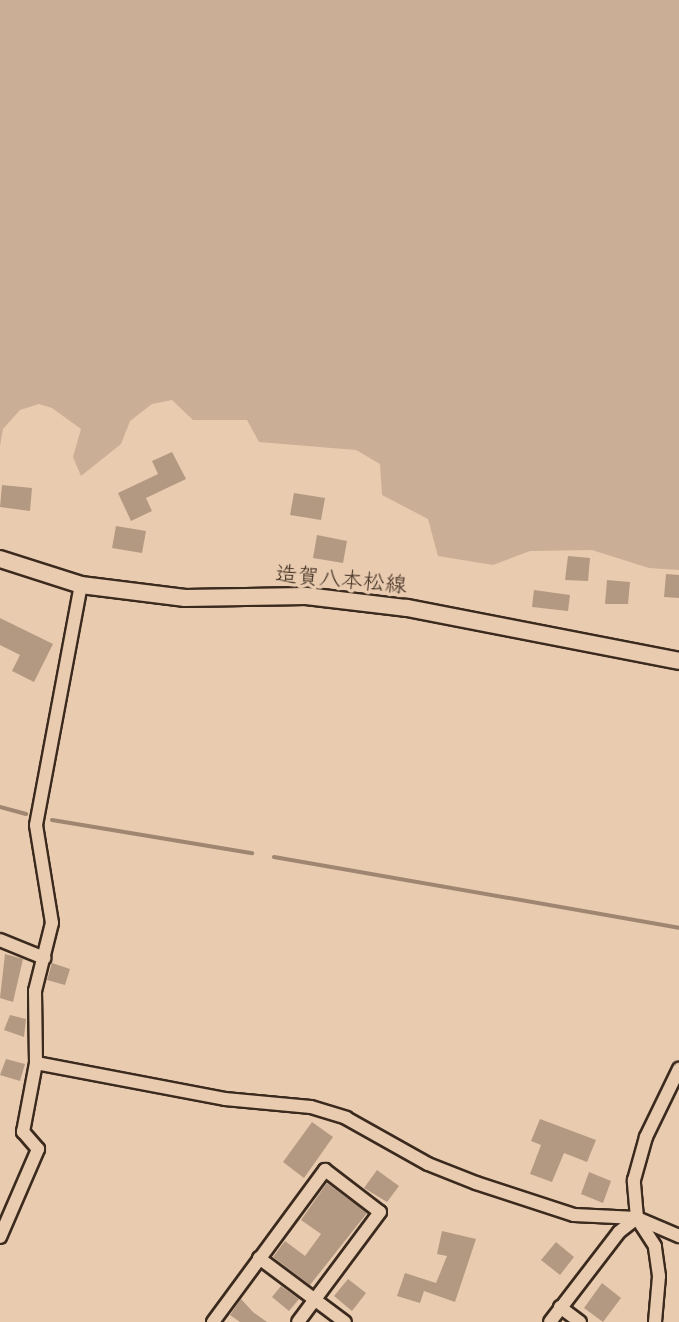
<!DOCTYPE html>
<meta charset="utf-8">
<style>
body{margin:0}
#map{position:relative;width:679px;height:1322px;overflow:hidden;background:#e9cbaf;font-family:Kalam,"Klee One",sans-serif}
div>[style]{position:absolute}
.green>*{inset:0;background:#caae95}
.stream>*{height:4px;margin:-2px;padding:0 2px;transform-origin:2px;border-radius:2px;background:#9e8671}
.building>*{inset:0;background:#b49982}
.roads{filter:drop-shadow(2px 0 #3b2a1e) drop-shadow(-2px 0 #3b2a1e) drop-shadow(0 2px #3b2a1e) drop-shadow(0 -2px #3b2a1e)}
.street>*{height:12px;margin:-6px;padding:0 6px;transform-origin:6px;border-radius:6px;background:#e9cbaf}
.secondary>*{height:16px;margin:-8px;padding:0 8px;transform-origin:8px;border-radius:8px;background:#e9cbaf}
span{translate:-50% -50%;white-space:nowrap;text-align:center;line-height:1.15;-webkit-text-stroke:7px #e9cbaf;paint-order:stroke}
.street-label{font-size:22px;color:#3b2a1e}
</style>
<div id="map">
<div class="green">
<div style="clip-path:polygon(0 0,679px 0,679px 570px,649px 568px,592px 550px,530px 551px,493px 565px,438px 556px,428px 519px,382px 495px,380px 464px,356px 450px,259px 442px,247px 420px,193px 420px,172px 400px,152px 404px,130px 421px,121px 444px,81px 476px,73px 457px,81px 429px,52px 408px,39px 404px,20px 410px,3px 429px,0 446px)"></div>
</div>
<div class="stream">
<div style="left:0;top:807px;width:27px;rotate:15deg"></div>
<div style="left:52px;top:820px;width:203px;rotate:9.4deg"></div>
<div style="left:274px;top:857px;width:411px;rotate:9.9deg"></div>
</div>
<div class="building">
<div style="clip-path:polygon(172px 452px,186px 479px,146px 498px,152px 511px,131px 521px,118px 493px,158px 474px,152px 461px)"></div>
<div style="clip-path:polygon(2px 485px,32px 488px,30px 511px,0 507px)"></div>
<div style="clip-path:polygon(294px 493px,325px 498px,321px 520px,290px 515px)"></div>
<div style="clip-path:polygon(116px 526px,146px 531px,142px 553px,112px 548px)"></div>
<div style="clip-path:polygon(317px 535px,347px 541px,343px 563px,313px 558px)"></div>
<div style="clip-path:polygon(568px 556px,590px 558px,588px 581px,565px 580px)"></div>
<div style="clip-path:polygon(666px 574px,679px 575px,679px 598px,664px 597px)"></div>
<div style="clip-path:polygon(607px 580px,630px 582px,628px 604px,605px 604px)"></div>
<div style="clip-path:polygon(534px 590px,570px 595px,568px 611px,532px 607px)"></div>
<div style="clip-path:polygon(0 618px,53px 644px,34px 682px,12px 671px,20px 655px,0 645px)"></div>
<div style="clip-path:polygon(5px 954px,23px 959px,13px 1002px,0 998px)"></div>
<div style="clip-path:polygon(52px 963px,70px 969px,65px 985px,47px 980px)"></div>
<div style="clip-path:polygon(10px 1015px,26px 1019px,24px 1037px,4px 1030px)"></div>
<div style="clip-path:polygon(6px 1059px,25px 1064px,20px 1081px,0 1075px)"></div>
<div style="clip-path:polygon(540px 1119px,596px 1140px,587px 1162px,564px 1153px,552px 1182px,530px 1174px,541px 1145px,531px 1141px)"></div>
<div style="clip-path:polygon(312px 1122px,333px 1137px,304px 1178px,283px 1162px)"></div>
<div style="clip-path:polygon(377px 1170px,399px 1186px,387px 1202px,364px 1188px)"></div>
<div style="clip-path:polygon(589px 1172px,611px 1181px,603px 1203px,581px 1194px)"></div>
<div style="clip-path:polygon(327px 1183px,367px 1213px,310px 1285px,273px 1257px,285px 1241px,305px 1256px,321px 1234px,301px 1220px)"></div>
<div style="clip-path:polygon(442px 1231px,476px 1239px,455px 1302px,424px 1291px,420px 1303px,397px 1296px,405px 1273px,436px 1283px,447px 1256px,437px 1254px)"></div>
<div style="clip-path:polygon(556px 1242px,574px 1257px,560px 1275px,541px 1260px)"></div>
<div style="clip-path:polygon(348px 1279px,366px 1293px,352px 1311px,334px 1296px)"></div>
<div style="clip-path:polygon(602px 1283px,621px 1298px,603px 1322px,584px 1308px)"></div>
<div style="clip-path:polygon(281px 1286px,299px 1299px,289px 1311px,272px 1297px)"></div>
<div style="clip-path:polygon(241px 1299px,253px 1312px,267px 1322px,240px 1322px,230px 1315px)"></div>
</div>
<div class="roads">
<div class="street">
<div style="left:0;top:940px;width:48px;rotate:22.2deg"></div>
<div style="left:36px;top:1063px;width:192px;rotate:10.8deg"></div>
<div style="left:225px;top:1099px;width:86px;rotate:5.3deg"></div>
<div style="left:311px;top:1107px;width:37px;rotate:17deg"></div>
<div style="left:346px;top:1118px;width:94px;rotate:29.3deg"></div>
<div style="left:428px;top:1164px;width:52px;rotate:21.6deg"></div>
<div style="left:476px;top:1183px;width:103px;rotate:18.1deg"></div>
<div style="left:574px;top:1215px;width:63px;rotate:2.7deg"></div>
<div style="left:637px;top:1218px;width:46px;rotate:23.2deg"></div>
<div style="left:0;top:1237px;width:96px;rotate:-66.6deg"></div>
<div style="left:38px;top:1149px;width:23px;rotate:-131deg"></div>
<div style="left:23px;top:1132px;width:70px;rotate:-79.3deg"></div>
<div style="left:36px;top:1063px;width:72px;rotate:-90.8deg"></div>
<div style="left:35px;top:991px;width:70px;rotate:-76deg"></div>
<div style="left:52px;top:923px;width:99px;rotate:-99.3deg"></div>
<div style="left:36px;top:825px;width:244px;rotate:-79.4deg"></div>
<div style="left:259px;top:1258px;width:107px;rotate:36.7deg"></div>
<div style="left:560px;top:1307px;width:25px;rotate:37deg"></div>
<div style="left:213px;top:1322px;width:189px;rotate:-53.6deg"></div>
<div style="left:325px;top:1170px;width:69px;rotate:37.4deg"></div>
<div style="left:380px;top:1212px;width:137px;rotate:126.7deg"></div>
<div style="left:550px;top:1322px;width:113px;rotate:-52.5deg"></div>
<div style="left:619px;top:1232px;width:23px;rotate:-38deg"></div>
<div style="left:655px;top:1322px;width:46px;rotate:-85deg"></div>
<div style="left:659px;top:1276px;width:30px;rotate:-98deg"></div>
<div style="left:655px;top:1246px;width:33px;rotate:-123deg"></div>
<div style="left:637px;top:1218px;width:38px;rotate:-95deg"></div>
<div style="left:634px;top:1180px;width:45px;rotate:-74.4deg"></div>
<div style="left:646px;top:1137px;width:76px;rotate:-64.1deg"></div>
</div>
<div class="secondary">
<div style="left:0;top:559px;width:85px;rotate:17.8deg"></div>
<div style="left:81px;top:585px;width:105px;rotate:7.1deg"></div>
<div style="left:185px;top:598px;width:121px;rotate:-0.9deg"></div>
<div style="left:306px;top:596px;width:102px;rotate:6.8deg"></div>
<div style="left:407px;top:608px;width:277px;rotate:11deg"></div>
</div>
</div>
<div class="street-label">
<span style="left:341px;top:581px;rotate:5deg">造賀八本松線</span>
</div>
</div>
